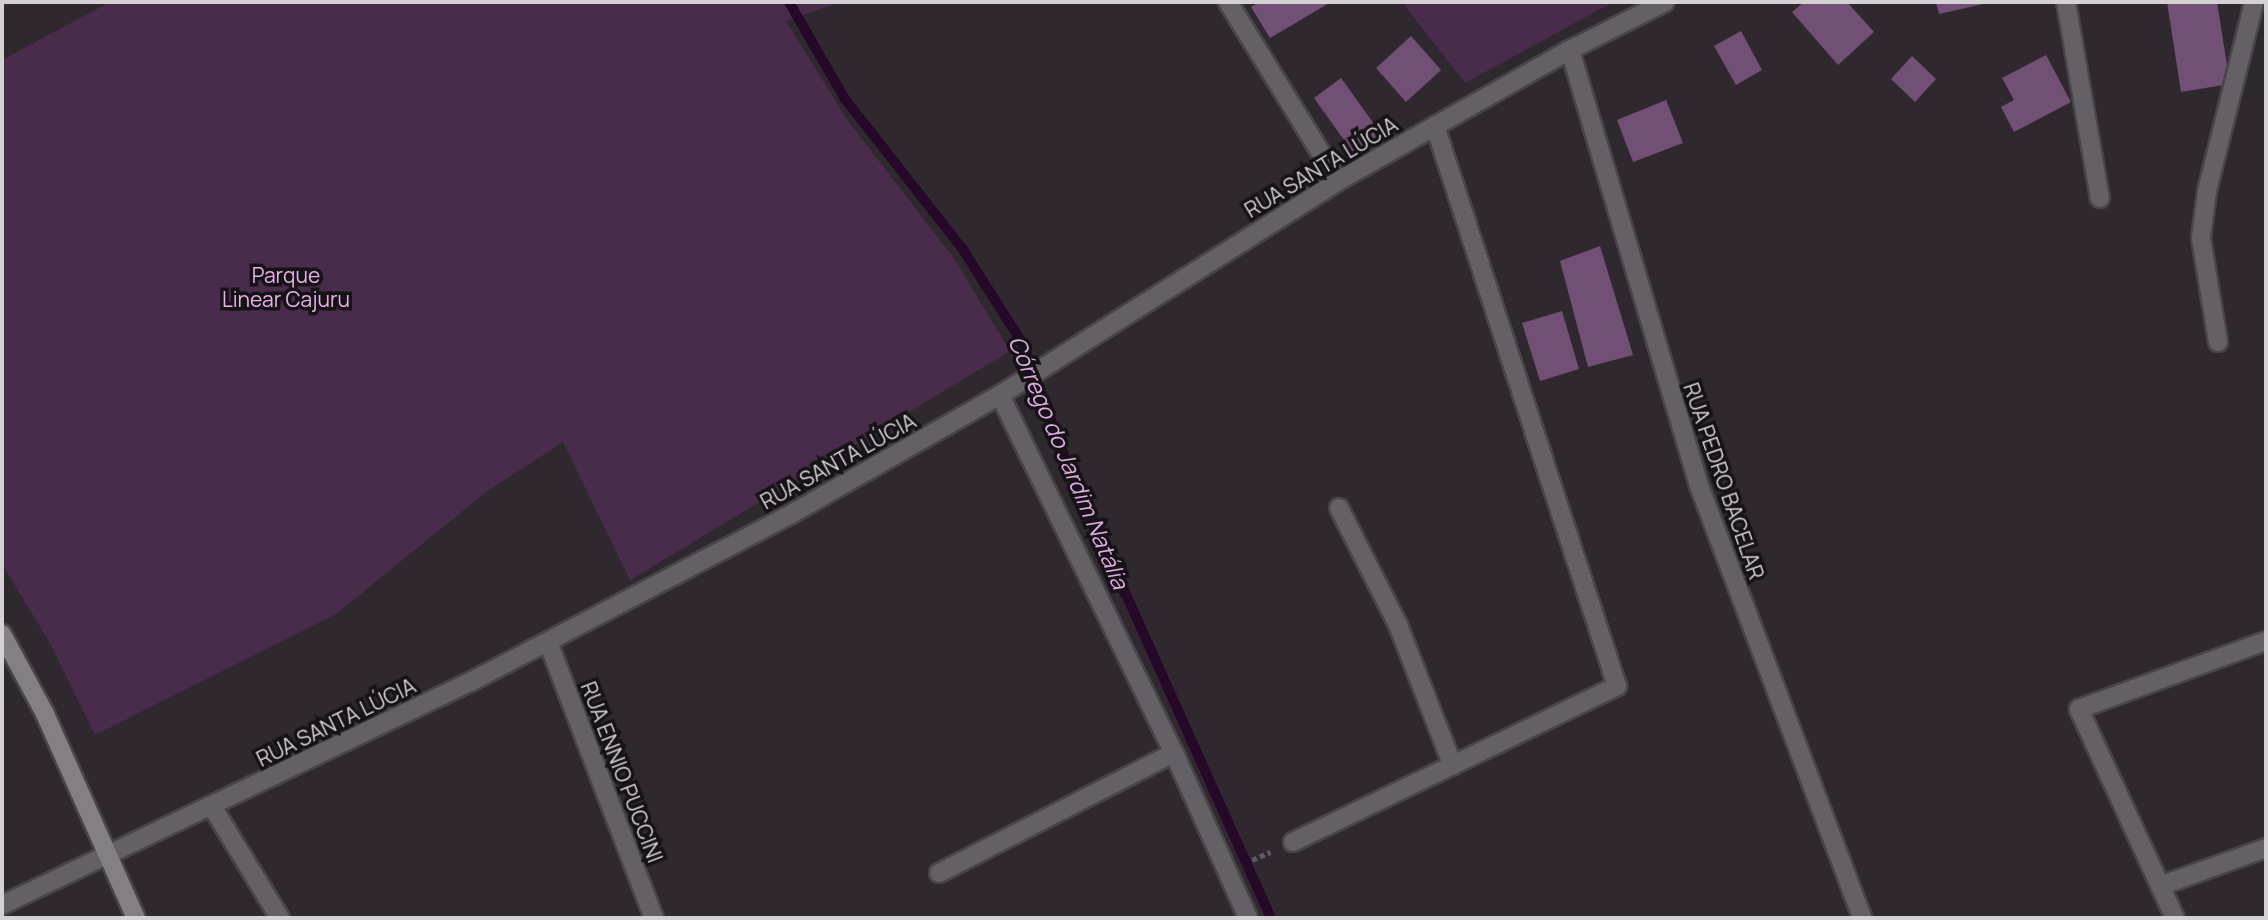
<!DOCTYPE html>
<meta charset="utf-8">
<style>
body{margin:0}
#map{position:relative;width:2268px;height:920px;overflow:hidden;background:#2f292f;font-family:Manrope,sans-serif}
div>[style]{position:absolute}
.green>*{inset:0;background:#492c4c}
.stream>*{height:10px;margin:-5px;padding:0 5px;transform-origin:5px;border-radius:5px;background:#260829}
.building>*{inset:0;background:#725075}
.path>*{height:4.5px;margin-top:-2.25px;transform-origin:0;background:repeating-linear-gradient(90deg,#615b61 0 5px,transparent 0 8.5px)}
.roads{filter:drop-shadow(2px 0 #494449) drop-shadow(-2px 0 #494449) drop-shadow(0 2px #494449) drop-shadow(0 -2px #494449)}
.lane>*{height:18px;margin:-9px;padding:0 9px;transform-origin:9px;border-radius:9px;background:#646164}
.street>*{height:18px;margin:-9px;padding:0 9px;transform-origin:9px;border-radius:9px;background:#646164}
.secondary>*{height:18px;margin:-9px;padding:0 9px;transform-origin:9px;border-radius:9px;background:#837f84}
span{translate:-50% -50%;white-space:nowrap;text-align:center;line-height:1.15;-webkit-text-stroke:7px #161316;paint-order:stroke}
.street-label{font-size:21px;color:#d4d0d4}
.park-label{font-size:21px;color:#e7b0eb}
.water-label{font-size:23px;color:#e1aae5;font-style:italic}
.frame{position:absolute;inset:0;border:4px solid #d4d0d4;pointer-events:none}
</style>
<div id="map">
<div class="green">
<div style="clip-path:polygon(110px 2px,841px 2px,786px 21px,846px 118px,955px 260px,1010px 351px,630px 580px,563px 442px,486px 492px,336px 614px,95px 735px,50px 643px,2px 564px,2px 60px)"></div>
<div style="clip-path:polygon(1402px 2px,1613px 2px,1465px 83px)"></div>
</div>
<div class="stream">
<div style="left:789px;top:2px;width:112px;rotate:60deg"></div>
<div style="left:845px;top:99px;width:189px;rotate:51.9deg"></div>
<div style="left:962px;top:248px;width:114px;rotate:57.6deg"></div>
<div style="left:1023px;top:344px;width:121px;rotate:69.8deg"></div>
<div style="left:1065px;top:458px;width:504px;rotate:65.88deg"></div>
</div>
<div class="building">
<div style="clip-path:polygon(1259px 2px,1331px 2px,1270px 38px,1251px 7px)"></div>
<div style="clip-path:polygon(1804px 2px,1847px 2px,1874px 32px,1838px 65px,1792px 12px)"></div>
<div style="clip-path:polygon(1936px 2px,1982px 2px,1983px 4px,1939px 14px)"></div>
<div style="clip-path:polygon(2167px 2px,2217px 2px,2230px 84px,2181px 92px)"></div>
<div style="clip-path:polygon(1741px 31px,1762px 70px,1736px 85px,1714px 46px)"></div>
<div style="clip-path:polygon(1411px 36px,1441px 70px,1406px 102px,1376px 68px)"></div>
<div style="clip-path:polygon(2046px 55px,2071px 102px,2014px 132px,2001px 107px,2014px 100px,2002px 78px)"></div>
<div style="clip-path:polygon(1912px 56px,1936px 79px,1915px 102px,1891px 79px)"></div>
<div style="clip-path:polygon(1341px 78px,1382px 135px,1354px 154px,1314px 98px)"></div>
<div style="clip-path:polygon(1666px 100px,1683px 143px,1633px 162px,1617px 120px)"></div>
<div style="clip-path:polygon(1600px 246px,1633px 355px,1588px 367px,1560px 261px)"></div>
<div style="clip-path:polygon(1562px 311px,1579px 369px,1540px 381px,1522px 323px)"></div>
</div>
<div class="path">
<div style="left:1252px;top:860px;width:20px;rotate:-24deg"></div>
</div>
<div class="roads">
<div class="lane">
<div style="left:2218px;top:342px;width:105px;rotate:-99.3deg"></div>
<div style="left:2201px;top:238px;width:47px;rotate:-82.7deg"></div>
<div style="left:2207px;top:191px;width:195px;rotate:-76deg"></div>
</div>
<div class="street">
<div style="left:1228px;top:2px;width:210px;rotate:58.4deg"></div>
<div style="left:2066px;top:2px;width:199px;rotate:80.2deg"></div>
<div style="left:1570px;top:50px;width:452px;rotate:73.5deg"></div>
<div style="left:1698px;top:483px;width:465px;rotate:69.3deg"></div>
<div style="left:1000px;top:395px;width:398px;rotate:64.1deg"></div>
<div style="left:1174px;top:753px;width:181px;rotate:65.8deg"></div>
<div style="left:1339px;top:508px;width:131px;rotate:63.2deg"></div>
<div style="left:1398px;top:625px;width:151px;rotate:68.7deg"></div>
<div style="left:548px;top:642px;width:296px;rotate:69deg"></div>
<div style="left:213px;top:808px;width:129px;rotate:58.7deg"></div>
<div style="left:1293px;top:842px;width:360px;rotate:-25.7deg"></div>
<div style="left:1617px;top:686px;width:589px;rotate:-108deg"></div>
<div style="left:939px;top:873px;width:264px;rotate:-27.1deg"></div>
<div style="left:2160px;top:886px;width:113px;rotate:-19.7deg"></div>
<div style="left:2px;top:905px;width:521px;rotate:-25.48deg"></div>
<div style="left:472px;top:681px;width:362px;rotate:-27.6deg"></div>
<div style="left:793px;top:513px;width:238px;rotate:-29.7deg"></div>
<div style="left:1000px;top:395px;width:400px;rotate:-32.3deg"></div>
<div style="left:1338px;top:181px;width:266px;rotate:-29.5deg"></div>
<div style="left:1570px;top:50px;width:106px;rotate:-26.8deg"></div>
<div style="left:2175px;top:918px;width:230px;rotate:-114.7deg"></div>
<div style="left:2079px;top:709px;width:199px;rotate:-20deg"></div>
</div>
<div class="secondary">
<div style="left:2px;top:634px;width:91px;rotate:61.7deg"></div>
<div style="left:45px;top:714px;width:223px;rotate:66deg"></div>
</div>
</div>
<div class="street-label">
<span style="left:1321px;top:167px;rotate:-31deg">RUA SANTA LÚCIA</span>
<span style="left:838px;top:461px;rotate:-29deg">RUA SANTA LÚCIA</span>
<span style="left:1724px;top:481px;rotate:71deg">RUA PEDRO BACELAR</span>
<span style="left:336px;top:722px;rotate:-26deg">RUA SANTA LÚCIA</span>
<span style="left:622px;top:772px;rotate:69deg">RUA ENNIO PUCCINI</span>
</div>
<div class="park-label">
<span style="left:286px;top:287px">Parque<br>Linear Cajuru</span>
</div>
<div class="water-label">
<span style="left:1069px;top:462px;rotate:67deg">Córrego do Jardim Natália</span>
</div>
<div class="frame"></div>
</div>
